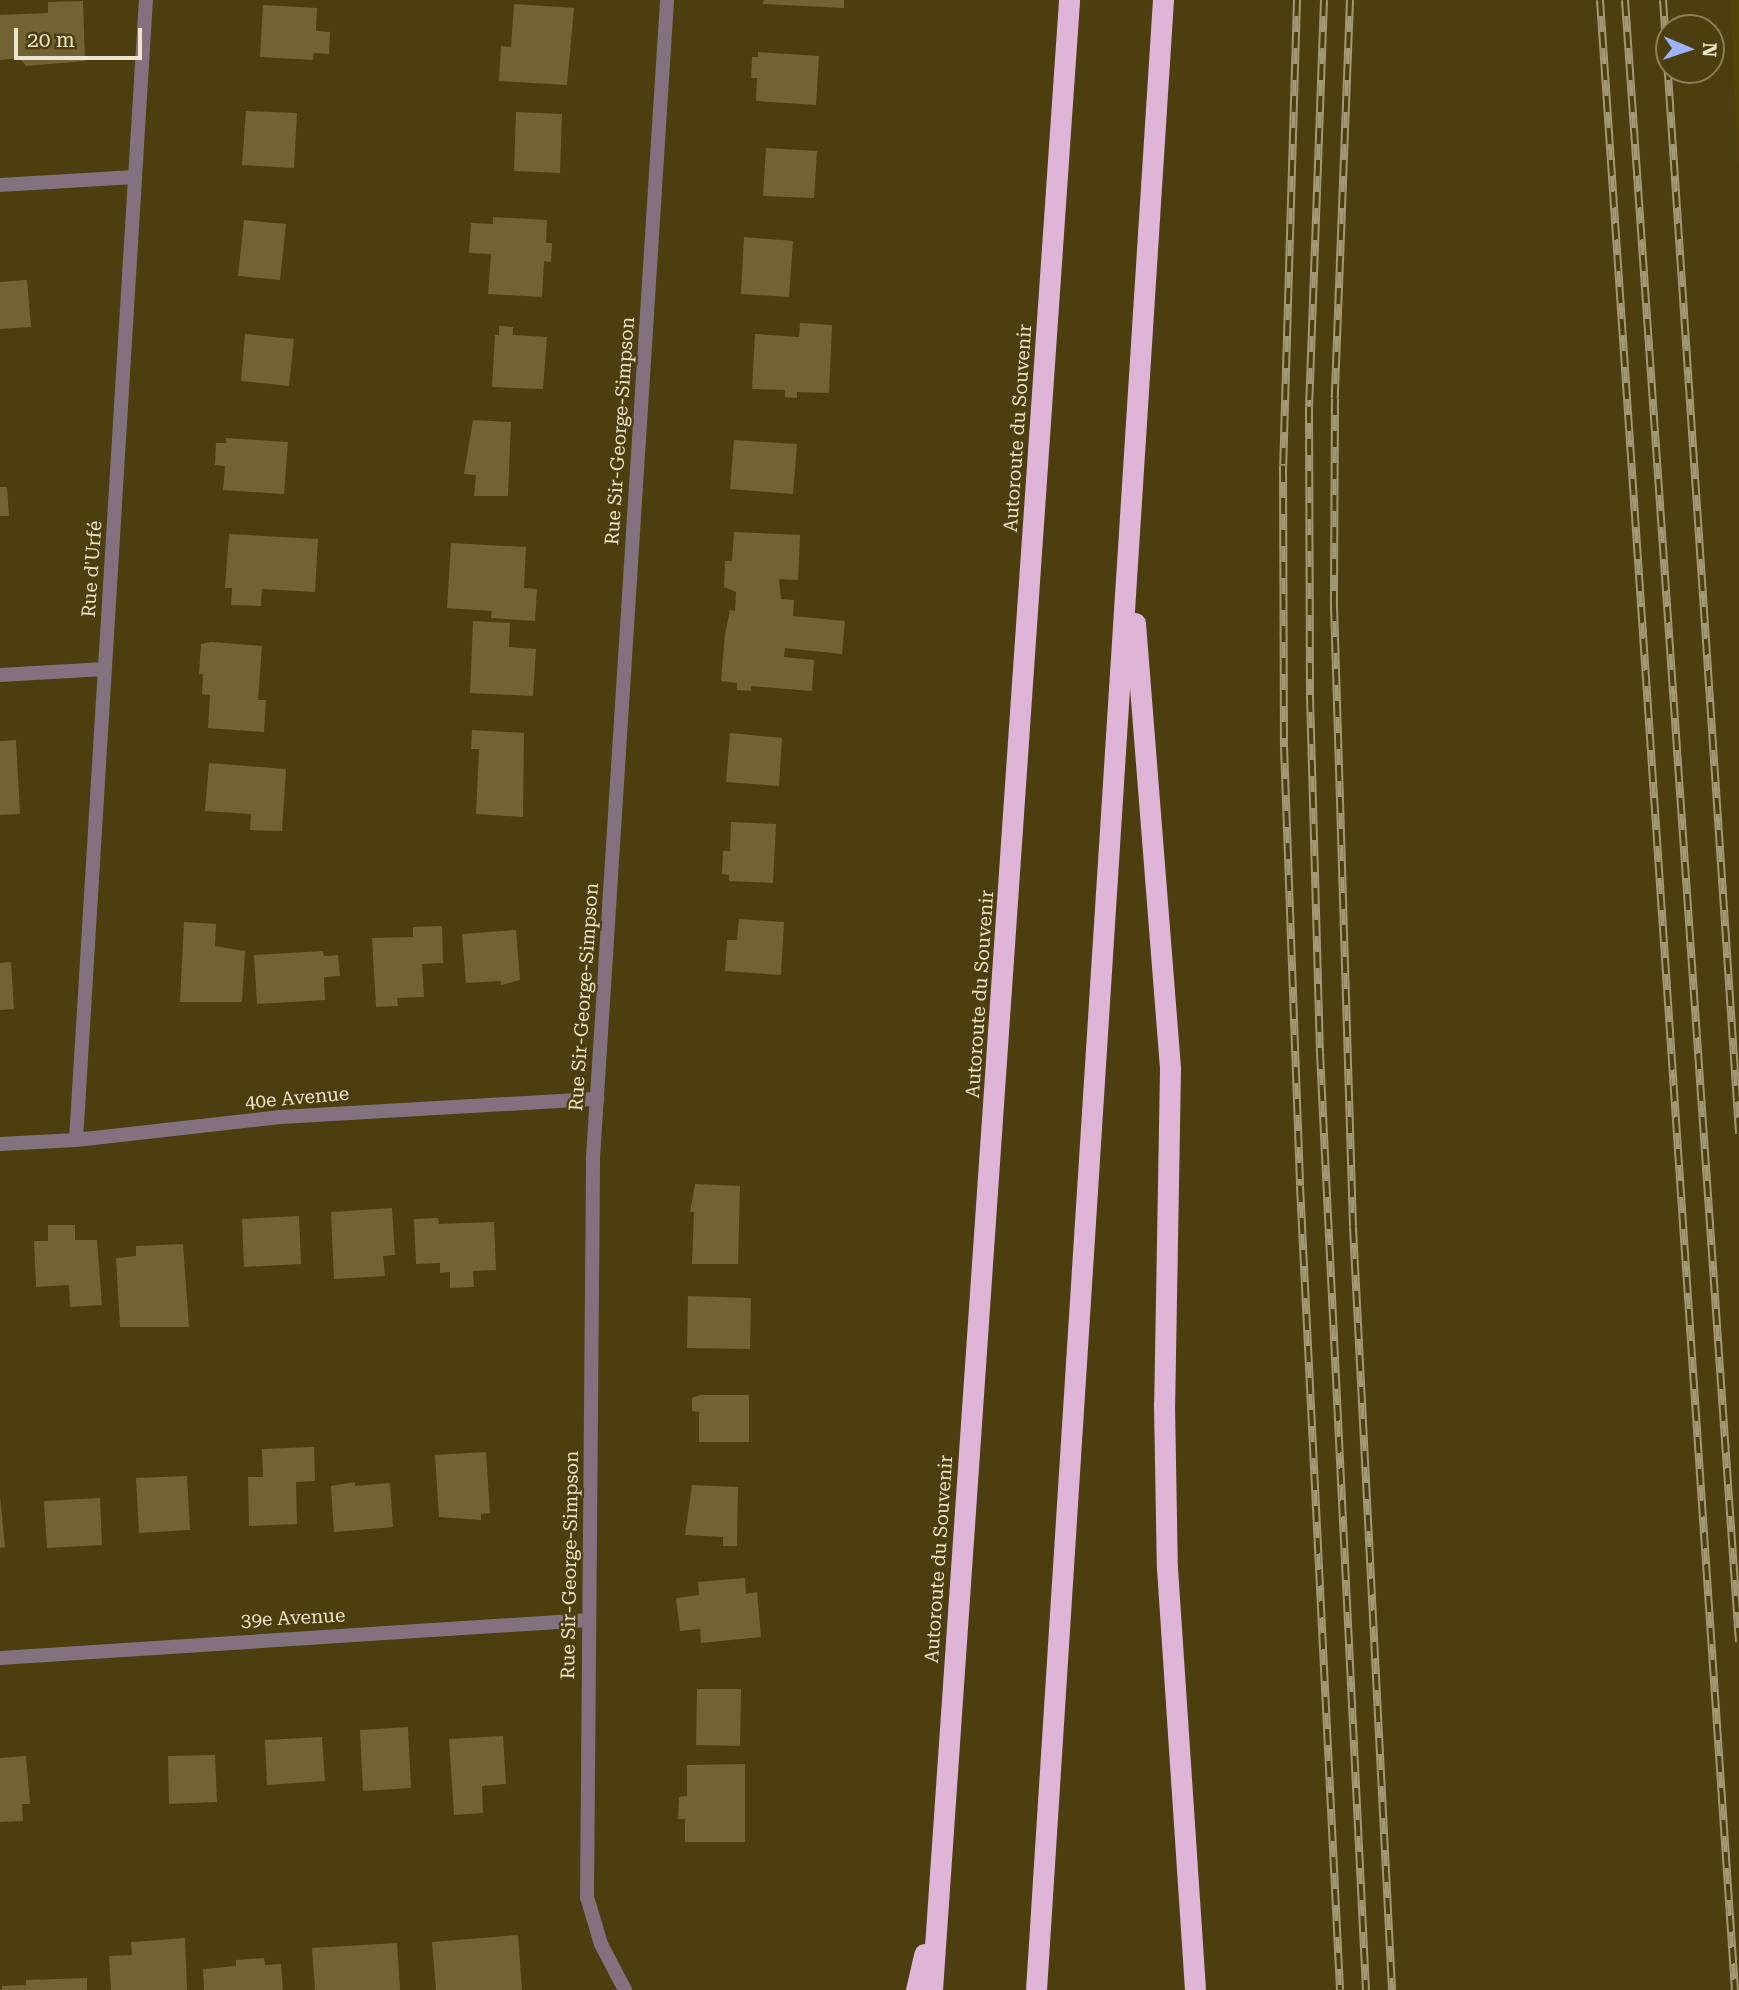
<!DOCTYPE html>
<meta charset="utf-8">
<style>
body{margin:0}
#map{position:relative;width:1739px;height:1990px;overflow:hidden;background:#4c3e0e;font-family:"Roboto Serif",serif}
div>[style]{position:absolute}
.built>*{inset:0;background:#544306}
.building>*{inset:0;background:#726335}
.minor>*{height:14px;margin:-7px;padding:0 7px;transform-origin:7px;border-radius:7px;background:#83717f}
.motorway>*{height:21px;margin:-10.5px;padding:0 10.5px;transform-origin:10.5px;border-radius:10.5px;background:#deb4d7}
.rail>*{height:8px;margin-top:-4px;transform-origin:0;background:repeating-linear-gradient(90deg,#4c3e0e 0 16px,#a29874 0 32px);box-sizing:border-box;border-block:2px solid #a29874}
span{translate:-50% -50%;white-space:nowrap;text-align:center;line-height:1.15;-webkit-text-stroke:5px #4c3e0e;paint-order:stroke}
.street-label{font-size:19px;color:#ece4cb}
.north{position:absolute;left:1655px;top:14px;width:70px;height:70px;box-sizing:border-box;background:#4c3e0e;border:2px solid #8c805a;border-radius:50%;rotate:92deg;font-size:19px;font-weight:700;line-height:28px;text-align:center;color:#ece4cb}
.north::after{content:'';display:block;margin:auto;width:24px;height:32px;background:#9fb3fd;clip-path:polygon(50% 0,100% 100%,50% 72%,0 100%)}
.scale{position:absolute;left:14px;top:28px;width:128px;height:32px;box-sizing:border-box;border:4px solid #ece4cb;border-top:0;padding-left:9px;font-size:21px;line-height:24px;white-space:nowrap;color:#ece4cb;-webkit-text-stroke:5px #4c3e0e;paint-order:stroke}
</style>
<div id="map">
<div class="built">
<div style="clip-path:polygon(1730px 0,1739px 0,1739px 171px)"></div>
</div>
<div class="building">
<div style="clip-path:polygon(764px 0,844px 0,844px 8px,763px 4px)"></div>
<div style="clip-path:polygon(83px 1px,85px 61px,26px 66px,20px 58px,0 60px,0 15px,48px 13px,48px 2px)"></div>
<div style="clip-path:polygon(514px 4px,574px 8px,567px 85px,499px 81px,501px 46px,511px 47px)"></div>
<div style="clip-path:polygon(263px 5px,317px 8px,316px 31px,330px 32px,329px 54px,314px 53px,313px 60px,260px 57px)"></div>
<div style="clip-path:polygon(758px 52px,819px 56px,816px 105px,756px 101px,757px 78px,751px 78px,752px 57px,758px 57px)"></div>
<div style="clip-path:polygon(246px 111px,297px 113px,294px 168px,242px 165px)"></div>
<div style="clip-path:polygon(516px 112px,562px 114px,560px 173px,514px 171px)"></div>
<div style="clip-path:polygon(766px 148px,817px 151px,814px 198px,763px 196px)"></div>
<div style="clip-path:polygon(493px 217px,547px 220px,546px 243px,552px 243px,551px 262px,544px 261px,542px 297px,488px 294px,491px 254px,469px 253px,471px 223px,493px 224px)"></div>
<div style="clip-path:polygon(244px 220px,286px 224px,280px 280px,238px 276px)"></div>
<div style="clip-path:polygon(744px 237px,793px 241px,789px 297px,741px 294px)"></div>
<div style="clip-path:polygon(27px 280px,31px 327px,0 329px,0 282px)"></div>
<div style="clip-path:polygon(800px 323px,832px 325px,829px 393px,797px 392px,797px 398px,785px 397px,785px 390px,752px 389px,755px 334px,799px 337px)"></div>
<div style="clip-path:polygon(499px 326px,513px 327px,513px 335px,547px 337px,543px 389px,492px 387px,495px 335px,499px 335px)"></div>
<div style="clip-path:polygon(245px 334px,294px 339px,289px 386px,241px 381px)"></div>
<div style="clip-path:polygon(473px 420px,511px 422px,508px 496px,474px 496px,476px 475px,464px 474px)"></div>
<div style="clip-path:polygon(226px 438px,288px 442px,284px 494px,223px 490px,225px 466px,215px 465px,216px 443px,226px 443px)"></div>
<div style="clip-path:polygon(734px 440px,797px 444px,793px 494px,730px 489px)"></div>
<div style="clip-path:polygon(0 487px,7px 487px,9px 516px,0 516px)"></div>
<div style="clip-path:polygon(734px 532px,800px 535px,798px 580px,779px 579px,781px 599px,794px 600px,793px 616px,845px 621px,842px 654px,785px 648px,784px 657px,814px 660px,812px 691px,751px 686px,751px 691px,737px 690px,737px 683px,721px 681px,725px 634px,730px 610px,735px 611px,736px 592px,724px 587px,725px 561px,732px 561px)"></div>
<div style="clip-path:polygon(229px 534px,318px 539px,315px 592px,262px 589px,261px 606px,231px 605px,232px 588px,225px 588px)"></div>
<div style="clip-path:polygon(451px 543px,526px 547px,524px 588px,537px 589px,535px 621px,491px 618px,492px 611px,447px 608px)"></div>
<div style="clip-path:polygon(473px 621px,510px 623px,509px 647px,536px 649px,533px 696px,470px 693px)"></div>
<div style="clip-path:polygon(211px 642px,262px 646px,258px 700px,266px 700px,264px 732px,208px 728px,210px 695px,202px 694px,203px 674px,199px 674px,201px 644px)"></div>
<div style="clip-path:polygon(472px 730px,524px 733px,523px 817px,476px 814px,479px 749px,471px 749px)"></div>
<div style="clip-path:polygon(730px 733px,782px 738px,779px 786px,726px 782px)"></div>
<div style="clip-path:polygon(16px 740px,20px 814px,0 815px,0 741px)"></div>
<div style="clip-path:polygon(209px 763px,286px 769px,282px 831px,250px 830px,251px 814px,205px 811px)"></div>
<div style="clip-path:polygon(731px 822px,776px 824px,773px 883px,729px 881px,729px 875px,722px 874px,723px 851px,730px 851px)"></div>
<div style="clip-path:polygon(739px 919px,784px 922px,781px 975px,725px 971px,727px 940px,737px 940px)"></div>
<div style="clip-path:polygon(184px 922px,216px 924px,215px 946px,245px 951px,242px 1002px,180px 1002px)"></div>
<div style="clip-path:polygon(442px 926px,443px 963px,422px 964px,424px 997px,397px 998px,398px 1006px,376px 1007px,372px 938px,413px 937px,413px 927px)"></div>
<div style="clip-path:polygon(516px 930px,520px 980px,501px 985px,501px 981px,466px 983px,462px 934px)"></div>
<div style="clip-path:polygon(323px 951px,324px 956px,338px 955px,340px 976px,324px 977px,325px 1000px,257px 1004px,254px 955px)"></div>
<div style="clip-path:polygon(11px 962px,14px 1009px,0 1010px,0 963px)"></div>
<div style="clip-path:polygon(695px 1184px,740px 1186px,738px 1264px,692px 1264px,694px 1212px,690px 1212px)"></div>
<div style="clip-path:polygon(392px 1208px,395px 1255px,383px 1256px,385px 1276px,334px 1279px,331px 1212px)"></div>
<div style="clip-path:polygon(299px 1216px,301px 1264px,244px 1267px,242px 1219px)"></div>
<div style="clip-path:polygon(438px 1218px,439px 1224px,494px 1222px,496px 1270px,473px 1271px,474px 1287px,450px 1288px,450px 1272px,440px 1273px,440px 1263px,416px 1264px,414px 1219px)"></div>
<div style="clip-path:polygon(48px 1225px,75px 1225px,75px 1240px,97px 1240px,102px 1305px,70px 1307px,69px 1285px,36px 1287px,34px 1241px,48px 1241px)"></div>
<div style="clip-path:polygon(183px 1244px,189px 1327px,120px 1327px,116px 1258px,136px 1256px,136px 1246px)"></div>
<div style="clip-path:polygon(688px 1296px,751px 1298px,750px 1349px,687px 1348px)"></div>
<div style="clip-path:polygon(700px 1395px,749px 1395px,749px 1442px,699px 1442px,699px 1412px,692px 1411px,692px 1398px)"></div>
<div style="clip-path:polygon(314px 1447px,315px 1481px,296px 1482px,297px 1524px,249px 1526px,248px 1477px,263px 1477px,262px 1449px)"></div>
<div style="clip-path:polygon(486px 1452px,490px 1513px,481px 1514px,481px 1520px,439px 1517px,435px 1455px)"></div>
<div style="clip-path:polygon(187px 1476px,190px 1530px,139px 1533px,136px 1478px)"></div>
<div style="clip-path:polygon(355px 1482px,355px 1486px,390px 1483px,393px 1527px,334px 1532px,331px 1486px)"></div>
<div style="clip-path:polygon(692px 1485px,738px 1487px,737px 1546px,723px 1546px,723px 1537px,685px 1535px)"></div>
<div style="clip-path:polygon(0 1496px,5px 1547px,0 1548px)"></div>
<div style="clip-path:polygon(100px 1498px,102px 1545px,47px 1548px,44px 1501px)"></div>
<div style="clip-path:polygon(745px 1578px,746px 1594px,757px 1592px,761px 1637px,701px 1643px,700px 1629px,680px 1631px,676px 1598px,699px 1595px,698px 1582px)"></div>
<div style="clip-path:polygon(697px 1689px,741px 1689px,740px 1746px,696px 1745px)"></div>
<div style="clip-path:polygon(408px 1727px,411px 1788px,363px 1791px,360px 1730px)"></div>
<div style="clip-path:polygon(503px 1736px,506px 1784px,482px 1786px,483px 1813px,454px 1815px,449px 1739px)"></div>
<div style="clip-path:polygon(322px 1737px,325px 1781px,267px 1785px,265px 1740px)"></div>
<div style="clip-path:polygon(215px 1755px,217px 1802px,169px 1804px,168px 1756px)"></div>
<div style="clip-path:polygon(26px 1756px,30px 1804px,22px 1804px,23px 1821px,0 1822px,0 1758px)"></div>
<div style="clip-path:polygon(745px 1764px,745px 1842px,685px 1842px,685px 1819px,678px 1819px,679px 1797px,687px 1796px,687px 1765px)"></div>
<div style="clip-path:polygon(518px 1935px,522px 1990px,436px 1990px,432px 1942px)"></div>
<div style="clip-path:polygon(185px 1938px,187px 1990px,111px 1990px,109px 1956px,132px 1955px,131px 1942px)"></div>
<div style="clip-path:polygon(397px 1943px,400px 1990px,315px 1990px,312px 1948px)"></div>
<div style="clip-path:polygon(264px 1958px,265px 1965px,281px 1964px,283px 1990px,204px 1990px,203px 1969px,236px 1966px,236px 1960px)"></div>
<div style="clip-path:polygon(87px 1978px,87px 1990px,2px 1990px,2px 1986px,26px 1985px,26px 1980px)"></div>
</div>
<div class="minor">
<div style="left:0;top:185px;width:135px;rotate:-3.4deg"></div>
<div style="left:0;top:675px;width:105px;rotate:-3.3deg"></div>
<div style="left:76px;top:1140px;width:1142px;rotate:-86.49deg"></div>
<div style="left:0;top:1144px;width:76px;rotate:-3deg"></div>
<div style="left:76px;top:1140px;width:206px;rotate:-6.4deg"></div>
<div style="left:281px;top:1117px;width:317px;rotate:-3.3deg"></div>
<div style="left:0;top:1658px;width:589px;rotate:-3.7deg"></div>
<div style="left:625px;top:1990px;width:52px;rotate:-117.6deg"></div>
<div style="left:601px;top:1944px;width:49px;rotate:-106.6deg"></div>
<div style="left:587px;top:1897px;width:739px;rotate:-89.53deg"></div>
<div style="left:593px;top:1158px;width:1160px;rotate:-86.34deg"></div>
</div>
<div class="motorway">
<div style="left:1135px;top:623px;width:447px;rotate:85.5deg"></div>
<div style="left:1170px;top:1069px;width:335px;rotate:91deg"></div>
<div style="left:1164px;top:1404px;width:164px;rotate:89deg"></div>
<div style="left:1167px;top:1568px;width:423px;rotate:86.2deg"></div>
<div style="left:916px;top:1990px;width:37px;rotate:-77deg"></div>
<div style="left:932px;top:1990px;width:1995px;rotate:-86.06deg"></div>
<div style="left:1036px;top:1990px;width:1994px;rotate:-86.35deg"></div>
</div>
<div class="rail">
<div style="left:1297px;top:0;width:466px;rotate:91.7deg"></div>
<div style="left:1283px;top:466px;width:281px;rotate:89.8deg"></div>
<div style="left:1284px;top:747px;width:439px;rotate:87.9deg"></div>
<div style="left:1300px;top:1186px;width:805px;rotate:87.15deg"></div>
<div style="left:1324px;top:0;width:407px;rotate:92.1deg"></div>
<div style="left:1309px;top:407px;width:289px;rotate:89.8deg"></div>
<div style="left:1310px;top:696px;width:357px;rotate:88.4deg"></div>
<div style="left:1320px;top:1053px;width:938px;rotate:87.19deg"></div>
<div style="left:1350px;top:0;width:399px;rotate:92.2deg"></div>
<div style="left:1335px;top:399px;width:206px;rotate:90.3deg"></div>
<div style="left:1334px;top:605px;width:622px;rotate:88.25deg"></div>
<div style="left:1353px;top:1227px;width:764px;rotate:87.07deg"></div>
<div style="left:1600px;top:0;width:1995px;rotate:86.12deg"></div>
<div style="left:1625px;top:0;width:1646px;rotate:86.03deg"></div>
<div style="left:1663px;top:0;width:1136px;rotate:86.16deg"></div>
</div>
<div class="street-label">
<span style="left:1018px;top:428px;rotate:-86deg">Autoroute du Souvenir</span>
<span style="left:620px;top:431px;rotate:-86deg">Rue Sir-George-Simpson</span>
<span style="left:92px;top:569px;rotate:-86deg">Rue d'Urfé</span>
<span style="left:980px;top:994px;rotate:-86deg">Autoroute du Souvenir</span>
<span style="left:584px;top:997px;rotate:-86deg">Rue Sir-George-Simpson</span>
<span style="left:297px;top:1098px;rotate:-5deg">40e Avenue</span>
<span style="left:939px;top:1559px;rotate:-86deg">Autoroute du Souvenir</span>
<span style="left:570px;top:1565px;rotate:-89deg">Rue Sir-George-Simpson</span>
<span style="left:293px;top:1618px;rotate:-3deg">39e Avenue</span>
</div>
<div class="north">N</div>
<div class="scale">20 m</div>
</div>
